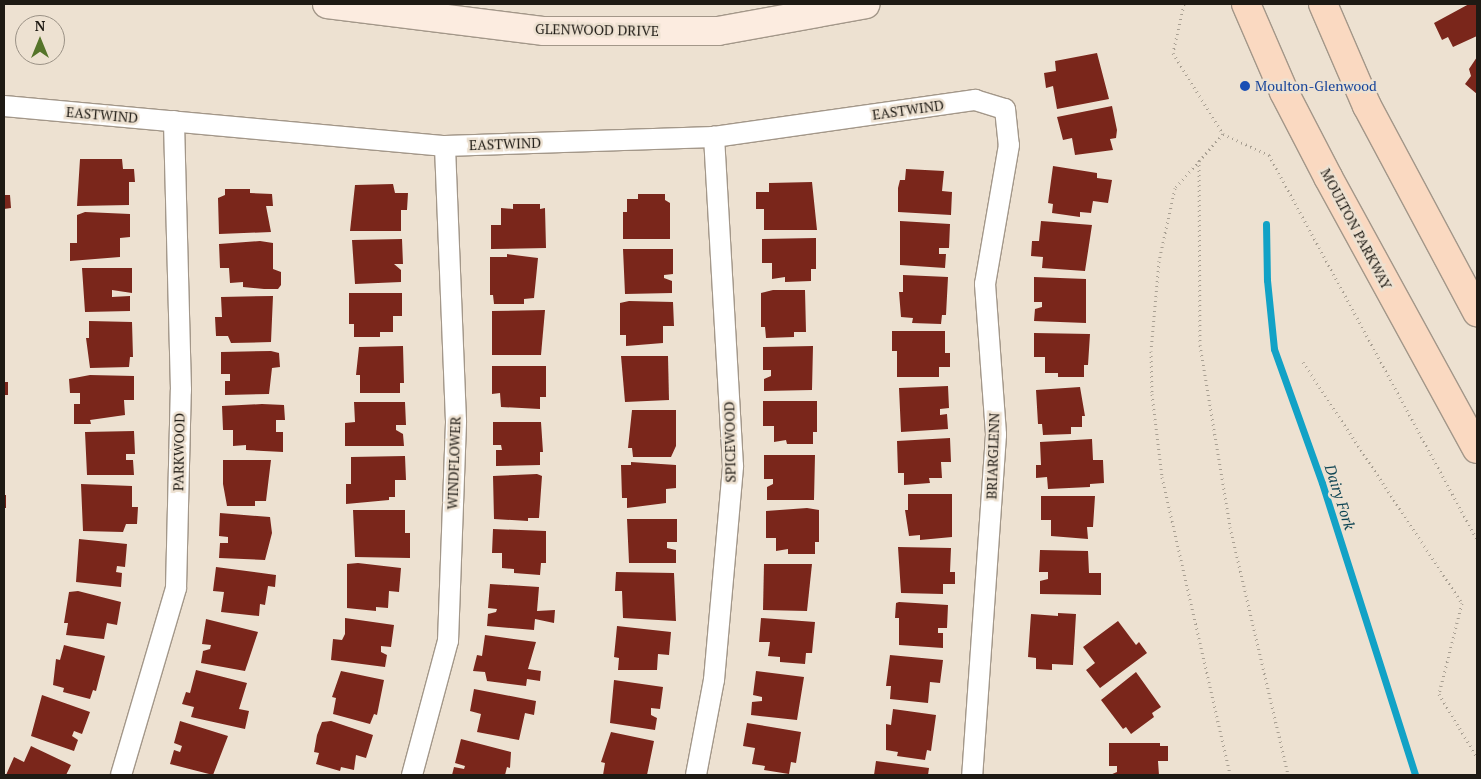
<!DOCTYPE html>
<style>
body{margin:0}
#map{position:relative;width:1481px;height:779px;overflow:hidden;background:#ede1d1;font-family:"PT Serif",serif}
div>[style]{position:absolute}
.stream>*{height:7px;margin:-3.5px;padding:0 3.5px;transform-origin:3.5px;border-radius:3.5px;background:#12a2c6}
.building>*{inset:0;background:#7a261b}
.path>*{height:3px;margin-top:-1.5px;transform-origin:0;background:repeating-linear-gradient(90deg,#a9a093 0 1px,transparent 0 5px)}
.roads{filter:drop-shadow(1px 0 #a39789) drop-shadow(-1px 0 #a39789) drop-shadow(0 1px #a39789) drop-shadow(0 -1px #a39789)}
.street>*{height:20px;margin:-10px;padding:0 10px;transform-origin:10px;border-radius:10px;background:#fff}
.secondary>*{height:28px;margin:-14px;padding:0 14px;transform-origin:14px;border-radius:14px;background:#fcece0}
.primary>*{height:28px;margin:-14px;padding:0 14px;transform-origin:14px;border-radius:14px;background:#fad9c1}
.dots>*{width:14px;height:14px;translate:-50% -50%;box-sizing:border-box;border:2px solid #ede1d1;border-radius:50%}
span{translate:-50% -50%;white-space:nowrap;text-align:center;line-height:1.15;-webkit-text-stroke:5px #ede1d1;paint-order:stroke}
.street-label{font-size:14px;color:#1e1a14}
.transit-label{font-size:14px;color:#164399}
.left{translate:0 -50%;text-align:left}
.water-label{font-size:15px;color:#0e4453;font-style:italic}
.frame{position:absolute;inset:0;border:5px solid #1e1a14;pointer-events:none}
.north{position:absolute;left:15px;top:15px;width:50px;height:50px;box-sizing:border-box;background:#ede1d1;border:1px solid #9a9185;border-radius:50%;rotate:0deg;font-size:14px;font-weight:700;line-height:20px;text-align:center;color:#1e1a14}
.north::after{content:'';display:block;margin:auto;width:18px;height:22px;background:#55742a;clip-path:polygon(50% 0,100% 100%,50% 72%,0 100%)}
</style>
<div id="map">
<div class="stream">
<div style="left:1266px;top:224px;width:56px;rotate:89deg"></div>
<div style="left:1267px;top:280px;width:69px;rotate:84.2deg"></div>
<div style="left:1274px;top:349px;width:142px;rotate:70.3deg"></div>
<div style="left:1322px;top:483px;width:306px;rotate:72.3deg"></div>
</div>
<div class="building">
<div style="clip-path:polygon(1469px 4px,1477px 4px,1477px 36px,1453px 47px,1448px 37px,1442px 40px,1434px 23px)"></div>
<div style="clip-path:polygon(1097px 53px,1109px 99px,1057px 109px,1053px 86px,1046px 88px,1044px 73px,1056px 71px,1055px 61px)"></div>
<div style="clip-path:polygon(1477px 57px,1477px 94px,1465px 84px,1471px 76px,1469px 69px)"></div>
<div style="clip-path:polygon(1112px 106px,1117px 130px,1116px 138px,1110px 139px,1113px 150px,1075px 155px,1072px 138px,1063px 140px,1057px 117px)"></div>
<div style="clip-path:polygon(80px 159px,122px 159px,123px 169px,134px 169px,135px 182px,129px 182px,129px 205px,77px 206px)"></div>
<div style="clip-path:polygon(1053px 166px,1097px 173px,1097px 178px,1112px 180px,1108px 203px,1093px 201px,1091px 213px,1080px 212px,1080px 217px,1052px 213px,1053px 204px,1048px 203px)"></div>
<div style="clip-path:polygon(906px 169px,944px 171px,942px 191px,952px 192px,951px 215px,898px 212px,898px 188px,900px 180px,905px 180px)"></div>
<div style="clip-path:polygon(812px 182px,817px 230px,764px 230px,764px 209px,756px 209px,756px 192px,769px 192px,769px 183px)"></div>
<div style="clip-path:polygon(393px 184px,395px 193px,408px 193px,407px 210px,401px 210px,401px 231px,350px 231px,355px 185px)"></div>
<div style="clip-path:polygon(225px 189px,250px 189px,250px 193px,272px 194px,273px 206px,266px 206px,271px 232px,219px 234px,218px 198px,225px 195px)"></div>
<div style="clip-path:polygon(638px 194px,665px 194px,665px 200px,670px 203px,670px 239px,623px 239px,623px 212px,627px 212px,627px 199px,638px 199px)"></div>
<div style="clip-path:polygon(4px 195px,10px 195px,11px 208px,4px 209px)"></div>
<div style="clip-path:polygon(513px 204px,540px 204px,540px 209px,545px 208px,546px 248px,491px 249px,491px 225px,501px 225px,501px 208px,513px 209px)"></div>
<div style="clip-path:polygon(85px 212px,130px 214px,130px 237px,120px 238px,120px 257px,70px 261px,70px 243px,77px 243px,77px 215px)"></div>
<div style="clip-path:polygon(900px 221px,950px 224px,949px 248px,939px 248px,939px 254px,946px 254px,945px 268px,900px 265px)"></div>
<div style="clip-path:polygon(1041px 221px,1092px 225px,1085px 271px,1042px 268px,1043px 257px,1031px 256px,1032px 241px,1039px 241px)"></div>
<div style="clip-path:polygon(816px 238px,816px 269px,811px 269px,811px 281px,785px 282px,785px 277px,772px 279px,772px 263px,762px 263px,762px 239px)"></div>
<div style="clip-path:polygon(402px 239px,403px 264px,394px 264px,401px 270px,401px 282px,355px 284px,352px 240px)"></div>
<div style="clip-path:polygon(260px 241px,273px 243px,273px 269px,281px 272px,281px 285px,278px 289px,264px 289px,243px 287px,243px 282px,230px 283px,229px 268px,220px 268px,219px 244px)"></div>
<div style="clip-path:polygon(623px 249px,673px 249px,673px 274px,664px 275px,664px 278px,672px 281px,672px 293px,625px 294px)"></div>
<div style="clip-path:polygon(507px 254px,538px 258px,534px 298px,524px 299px,524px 304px,494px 304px,493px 295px,490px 295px,490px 257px,507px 257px)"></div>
<div style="clip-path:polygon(82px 268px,132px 268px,132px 293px,112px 290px,112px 297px,130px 296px,130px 311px,85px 312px)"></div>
<div style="clip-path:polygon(903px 275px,948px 277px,946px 315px,942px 315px,941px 324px,912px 323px,913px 318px,901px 317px,899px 292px,903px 292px)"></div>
<div style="clip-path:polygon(1034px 277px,1086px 279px,1086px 323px,1034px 321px,1035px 309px,1042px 307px,1042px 302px,1034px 302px)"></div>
<div style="clip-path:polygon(773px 290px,805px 290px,806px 332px,794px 332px,794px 337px,766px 338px,765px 327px,761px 327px,761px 293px)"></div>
<div style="clip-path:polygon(349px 293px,402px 293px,402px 316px,393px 316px,393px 332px,380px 332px,380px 337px,354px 337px,354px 324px,349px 324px)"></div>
<div style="clip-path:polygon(273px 296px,271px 342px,231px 343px,228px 336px,216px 336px,215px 317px,222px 317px,221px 297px)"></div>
<div style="clip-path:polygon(629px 301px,673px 302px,674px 326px,663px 326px,663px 343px,626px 346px,626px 335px,620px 335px,620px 303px)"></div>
<div style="clip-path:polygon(545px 310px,541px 355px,492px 355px,492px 311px)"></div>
<div style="clip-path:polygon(89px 321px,132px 322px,133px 357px,130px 357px,129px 367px,90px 368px,86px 338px,89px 338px)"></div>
<div style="clip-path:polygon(892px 331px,945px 331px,945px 353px,950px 353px,950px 367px,939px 367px,939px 377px,897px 377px,897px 351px,892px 351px)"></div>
<div style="clip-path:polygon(1034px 333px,1090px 334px,1088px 365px,1084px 365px,1084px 377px,1058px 377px,1058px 373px,1045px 373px,1045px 357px,1034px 357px)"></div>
<div style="clip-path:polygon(403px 346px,404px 383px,400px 383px,400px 393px,360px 393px,360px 375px,356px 375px,359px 347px)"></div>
<div style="clip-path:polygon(813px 346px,812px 390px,764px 391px,764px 379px,771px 376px,771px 370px,763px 370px,763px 347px)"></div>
<div style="clip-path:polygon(271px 351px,279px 353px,280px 367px,272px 368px,269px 394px,225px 395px,225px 381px,230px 381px,230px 374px,221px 374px,221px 352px)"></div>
<div style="clip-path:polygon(621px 356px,668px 356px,669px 400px,625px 402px)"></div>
<div style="clip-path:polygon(492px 366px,546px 366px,546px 397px,540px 397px,540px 409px,501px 407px,500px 393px,492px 394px)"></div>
<div style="clip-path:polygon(90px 375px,134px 376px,134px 400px,124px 400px,125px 415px,90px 420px,91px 424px,74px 424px,74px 404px,80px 404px,80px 393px,70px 393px,69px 379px)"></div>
<div style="clip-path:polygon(4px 382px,8px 382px,8px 395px,4px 395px)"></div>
<div style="clip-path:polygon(948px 386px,949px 408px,940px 409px,940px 415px,947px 414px,948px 429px,901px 432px,899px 388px)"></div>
<div style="clip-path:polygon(1080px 387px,1085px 416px,1082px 416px,1082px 427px,1071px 427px,1071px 434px,1043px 435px,1042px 424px,1038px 424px,1036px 390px)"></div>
<div style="clip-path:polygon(763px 401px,817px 401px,817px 432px,813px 432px,813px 444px,787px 444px,786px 440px,774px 442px,774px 426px,763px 426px)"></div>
<div style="clip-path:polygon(354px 402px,405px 402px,406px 425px,396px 425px,396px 430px,403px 434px,404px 446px,345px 446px,345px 423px,355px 422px)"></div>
<div style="clip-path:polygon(262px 404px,284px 405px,285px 420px,276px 420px,276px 432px,283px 432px,283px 452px,246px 450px,246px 445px,233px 446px,233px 430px,223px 430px,222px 406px)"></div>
<div style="clip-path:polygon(632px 410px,676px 410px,676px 446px,671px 457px,633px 457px,632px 448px,628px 448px)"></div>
<div style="clip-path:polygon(493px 422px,541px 422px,543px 452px,540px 452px,540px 465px,496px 466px,496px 450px,502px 450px,501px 445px,493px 445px)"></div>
<div style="clip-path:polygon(134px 431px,135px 454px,126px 454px,126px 460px,133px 460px,134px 475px,87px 475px,85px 432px)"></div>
<div style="clip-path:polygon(950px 438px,951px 462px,941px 462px,942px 478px,929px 478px,930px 483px,904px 485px,904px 473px,898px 473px,897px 441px)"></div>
<div style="clip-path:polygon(1092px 439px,1093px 460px,1103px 460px,1104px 483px,1090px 484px,1090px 487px,1048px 489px,1047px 477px,1036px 478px,1036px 465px,1041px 465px,1040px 442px)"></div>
<div style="clip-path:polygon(764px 455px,815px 455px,814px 500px,767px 500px,767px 487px,773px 484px,773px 479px,764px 479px)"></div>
<div style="clip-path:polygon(405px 456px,406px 480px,395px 480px,395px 497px,389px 497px,389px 500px,346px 504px,346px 484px,351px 484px,351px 457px)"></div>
<div style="clip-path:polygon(223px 460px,271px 460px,266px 501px,255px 501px,255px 506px,227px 506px,223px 484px)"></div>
<div style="clip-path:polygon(631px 462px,676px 465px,676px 488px,666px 489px,666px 503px,627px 508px,627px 498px,622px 498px,621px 465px,631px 465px)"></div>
<div style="clip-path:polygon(537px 474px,542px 476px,539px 518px,528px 518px,528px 521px,494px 519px,493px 476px)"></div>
<div style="clip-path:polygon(81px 484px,132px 486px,132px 507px,138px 507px,137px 524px,126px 524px,123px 532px,83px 531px)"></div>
<div style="clip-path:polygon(908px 494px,952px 494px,952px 537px,920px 540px,920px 535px,909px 536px,905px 510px,908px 510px)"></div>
<div style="clip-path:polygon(4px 495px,6px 495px,6px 508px,4px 508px)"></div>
<div style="clip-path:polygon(1041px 496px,1095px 496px,1093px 527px,1087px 527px,1088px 539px,1051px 536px,1051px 520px,1041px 520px)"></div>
<div style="clip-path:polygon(807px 508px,819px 510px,819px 542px,815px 542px,815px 554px,788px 554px,788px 549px,776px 551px,776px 538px,766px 538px,766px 511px)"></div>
<div style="clip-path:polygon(353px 510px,405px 510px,405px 533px,410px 533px,410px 558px,355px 557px)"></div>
<div style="clip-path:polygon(220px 513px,270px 517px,272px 533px,265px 560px,219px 558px,220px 543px,228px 543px,228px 537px,219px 536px)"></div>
<div style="clip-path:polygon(627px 519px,677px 519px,677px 542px,667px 542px,667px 548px,676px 550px,676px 563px,629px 563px)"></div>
<div style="clip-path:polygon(493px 529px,546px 531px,546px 563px,541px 563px,540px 575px,514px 573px,514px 569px,502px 568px,502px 553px,492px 553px)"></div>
<div style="clip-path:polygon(79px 539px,127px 544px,125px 567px,117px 566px,116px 572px,122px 573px,121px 587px,76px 582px)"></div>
<div style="clip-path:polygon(898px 547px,951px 548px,950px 572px,955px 572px,955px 584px,943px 584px,943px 594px,901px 593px)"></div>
<div style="clip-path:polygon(1040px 550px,1088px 551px,1089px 573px,1101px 573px,1101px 595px,1040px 594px,1040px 581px,1048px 579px,1048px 572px,1039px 572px)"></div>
<div style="clip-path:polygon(358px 563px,401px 568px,399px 592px,389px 591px,388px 608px,376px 607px,376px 611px,347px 608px,347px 564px)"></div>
<div style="clip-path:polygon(764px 564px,812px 564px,807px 611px,763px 610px)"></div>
<div style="clip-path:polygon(216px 567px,276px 575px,275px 587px,268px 586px,265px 605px,260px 604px,259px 616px,221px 612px,224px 592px,213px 591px)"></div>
<div style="clip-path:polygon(616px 572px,674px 573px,676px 621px,623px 618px,622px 591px,615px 591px)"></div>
<div style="clip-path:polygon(490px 584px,539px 587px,537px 611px,555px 610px,554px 623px,535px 619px,534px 630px,487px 626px,488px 614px,496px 612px,497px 609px,488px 608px)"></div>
<div style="clip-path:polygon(78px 591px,121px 602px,117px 625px,107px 623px,104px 639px,66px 635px,68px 623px,64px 623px,69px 592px)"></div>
<div style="clip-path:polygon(899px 602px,948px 605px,947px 628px,938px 628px,938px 633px,943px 633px,943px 648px,899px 645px,899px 618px,895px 618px,896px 603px)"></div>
<div style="clip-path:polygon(1058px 613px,1076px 614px,1073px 665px,1052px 664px,1052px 670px,1036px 669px,1036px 658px,1028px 657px,1031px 614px,1058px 616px)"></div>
<div style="clip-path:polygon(345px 618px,394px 625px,391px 647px,381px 646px,381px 652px,387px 655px,385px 667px,331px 660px,333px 639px,342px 640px,345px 634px)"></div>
<div style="clip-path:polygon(761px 618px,815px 622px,812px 653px,806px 653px,805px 664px,780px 662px,780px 657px,768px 656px,770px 642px,759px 642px)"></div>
<div style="clip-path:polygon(206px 619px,258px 632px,245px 671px,201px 663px,203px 651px,210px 649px,211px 645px,202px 644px)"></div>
<div style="clip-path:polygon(1118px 621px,1136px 645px,1139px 642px,1147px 653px,1100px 688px,1086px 670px,1095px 663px,1083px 647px)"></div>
<div style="clip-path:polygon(617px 626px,671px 632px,669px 655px,658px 654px,657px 670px,618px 670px,619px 658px,614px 657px)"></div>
<div style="clip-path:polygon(485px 635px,536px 642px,528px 669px,541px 671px,540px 681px,527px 679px,526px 686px,487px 681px,485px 672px,473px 671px,477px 655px,482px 656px)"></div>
<div style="clip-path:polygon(64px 645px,105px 656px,96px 691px,93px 690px,90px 699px,63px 692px,64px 688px,53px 685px,56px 659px,60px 660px)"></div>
<div style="clip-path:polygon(890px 655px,943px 660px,940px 683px,930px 682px,928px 703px,890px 699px,891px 686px,886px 686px)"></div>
<div style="clip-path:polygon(196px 670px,247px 683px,239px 709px,249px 711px,245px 729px,191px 717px,194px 707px,182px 704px,186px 692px,190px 693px)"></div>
<div style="clip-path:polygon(341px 671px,384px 680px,377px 715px,374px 714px,370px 724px,333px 714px,336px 698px,332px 697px)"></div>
<div style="clip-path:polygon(756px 671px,804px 677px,797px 720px,751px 715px,752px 702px,762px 701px,762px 697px,753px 695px)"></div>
<div style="clip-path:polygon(1136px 672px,1161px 707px,1152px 713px,1154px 717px,1131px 734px,1126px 727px,1123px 729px,1101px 700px)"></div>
<div style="clip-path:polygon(614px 680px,663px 687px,660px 709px,651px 708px,651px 715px,657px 718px,655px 730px,610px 723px)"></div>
<div style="clip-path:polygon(474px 689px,536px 701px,534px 715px,525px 713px,519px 740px,477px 732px,481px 714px,470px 711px)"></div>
<div style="clip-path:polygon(42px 695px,90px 712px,82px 734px,74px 731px,72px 736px,78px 740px,74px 751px,31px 736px)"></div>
<div style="clip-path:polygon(893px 709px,936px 715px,931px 751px,927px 750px,925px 760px,897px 756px,898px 752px,886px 750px,886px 724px,891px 725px)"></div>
<div style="clip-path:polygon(180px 721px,228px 736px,213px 775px,170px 764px,174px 750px,180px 752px,182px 746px,174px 743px)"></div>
<div style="clip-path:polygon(331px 721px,373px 735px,366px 758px,356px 755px,354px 770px,341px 767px,340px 771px,316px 764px,319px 753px,314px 752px,317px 735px,322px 722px)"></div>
<div style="clip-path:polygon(747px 723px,801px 732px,796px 763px,791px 762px,789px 774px,764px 770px,765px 766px,752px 764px,755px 748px,743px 746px)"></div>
<div style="clip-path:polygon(611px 732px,654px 741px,647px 775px,603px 775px,605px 763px,601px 762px)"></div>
<div style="clip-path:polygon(461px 739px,511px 752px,510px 768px,507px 767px,505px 775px,452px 775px,454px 767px,464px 769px,465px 766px,455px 763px)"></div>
<div style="clip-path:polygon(1109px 743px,1160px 743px,1160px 746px,1168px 746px,1168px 761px,1158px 761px,1159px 775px,1110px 775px,1117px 772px,1117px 766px,1109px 766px)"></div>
<div style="clip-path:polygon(31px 746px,71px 765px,66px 775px,6px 775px,14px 757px,24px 762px)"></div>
<div style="clip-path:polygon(876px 761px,929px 768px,928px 775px,874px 775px)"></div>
</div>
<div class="path">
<div style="left:1184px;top:4px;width:50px;rotate:102.7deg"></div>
<div style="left:1173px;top:53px;width:95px;rotate:58.3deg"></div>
<div style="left:1223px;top:134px;width:51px;rotate:24.5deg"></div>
<div style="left:1269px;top:155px;width:437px;rotate:61.6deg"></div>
<div style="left:1223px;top:134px;width:72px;rotate:131.6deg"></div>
<div style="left:1175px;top:188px;width:75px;rotate:102.4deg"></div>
<div style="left:1159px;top:261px;width:90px;rotate:95.1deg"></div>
<div style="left:1151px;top:351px;width:43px;rotate:88.7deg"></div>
<div style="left:1152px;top:394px;width:84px;rotate:83.1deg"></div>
<div style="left:1162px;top:477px;width:306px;rotate:77.1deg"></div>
<div style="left:1199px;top:160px;width:185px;rotate:89.7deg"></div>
<div style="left:1200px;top:345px;width:184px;rotate:80.6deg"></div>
<div style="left:1230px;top:527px;width:255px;rotate:76.8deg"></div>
<div style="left:1303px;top:362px;width:289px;rotate:56.6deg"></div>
<div style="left:1462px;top:603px;width:94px;rotate:104.2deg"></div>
<div style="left:1439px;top:694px;width:74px;rotate:58.9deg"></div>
</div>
<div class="roads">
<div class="street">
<div style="left:4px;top:106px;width:443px;rotate:5.2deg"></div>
<div style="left:445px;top:146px;width:269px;rotate:-1.9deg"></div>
<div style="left:714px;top:137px;width:264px;rotate:-8.1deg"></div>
<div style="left:975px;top:100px;width:31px;rotate:17deg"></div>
<div style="left:1005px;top:109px;width:36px;rotate:84deg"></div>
<div style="left:1009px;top:145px;width:141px;rotate:99.8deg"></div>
<div style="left:985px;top:284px;width:151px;rotate:85.8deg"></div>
<div style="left:996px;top:435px;width:341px;rotate:94deg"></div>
<div style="left:121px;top:775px;width:195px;rotate:-73.6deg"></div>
<div style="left:176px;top:588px;width:198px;rotate:-88.6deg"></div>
<div style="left:181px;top:390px;width:269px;rotate:-91.5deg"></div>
<div style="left:412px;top:775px;width:139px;rotate:-75deg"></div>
<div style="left:448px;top:641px;width:220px;rotate:-87.9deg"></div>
<div style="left:456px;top:421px;width:275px;rotate:-92.3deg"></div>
<div style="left:696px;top:775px;width:97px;rotate:-79.3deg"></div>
<div style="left:714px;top:680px;width:215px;rotate:-84.9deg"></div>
<div style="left:733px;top:466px;width:330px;rotate:-93.3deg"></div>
</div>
<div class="secondary">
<div style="left:327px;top:4px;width:219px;rotate:7.1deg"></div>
<div style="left:544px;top:31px;width:174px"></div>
<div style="left:718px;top:31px;width:150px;rotate:-10.3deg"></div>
</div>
<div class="primary">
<div style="left:1246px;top:4px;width:96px;rotate:66.6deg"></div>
<div style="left:1284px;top:92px;width:96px;rotate:62.6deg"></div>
<div style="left:1328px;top:177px;width:310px;rotate:61.3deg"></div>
<div style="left:1323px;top:4px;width:111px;rotate:66.7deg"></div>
<div style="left:1367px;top:106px;width:234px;rotate:61.9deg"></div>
</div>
</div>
<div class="dots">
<div style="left:1245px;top:86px;background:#1a4fb4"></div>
</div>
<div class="street-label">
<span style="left:597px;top:30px;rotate:1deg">GLENWOOD DRIVE</span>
<span style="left:908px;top:110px;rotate:-8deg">EASTWIND</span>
<span style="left:102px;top:115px;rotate:5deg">EASTWIND</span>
<span style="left:505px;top:144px;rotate:-2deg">EASTWIND</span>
<span style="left:1356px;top:229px;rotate:62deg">MOULTON PARKWAY</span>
<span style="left:730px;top:442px;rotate:-91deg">SPICEWOOD</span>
<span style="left:179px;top:452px;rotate:-89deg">PARKWOOD</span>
<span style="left:993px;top:456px;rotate:-88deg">BRIARGLENN</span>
<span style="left:454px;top:463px;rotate:-88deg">WINDFLOWER</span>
</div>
<div class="transit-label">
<span class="left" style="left:1255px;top:86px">Moulton-Glenwood</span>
</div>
<div class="water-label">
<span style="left:1340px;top:497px;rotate:72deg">Dairy Fork</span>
</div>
<div class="frame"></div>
<div class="north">N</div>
</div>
